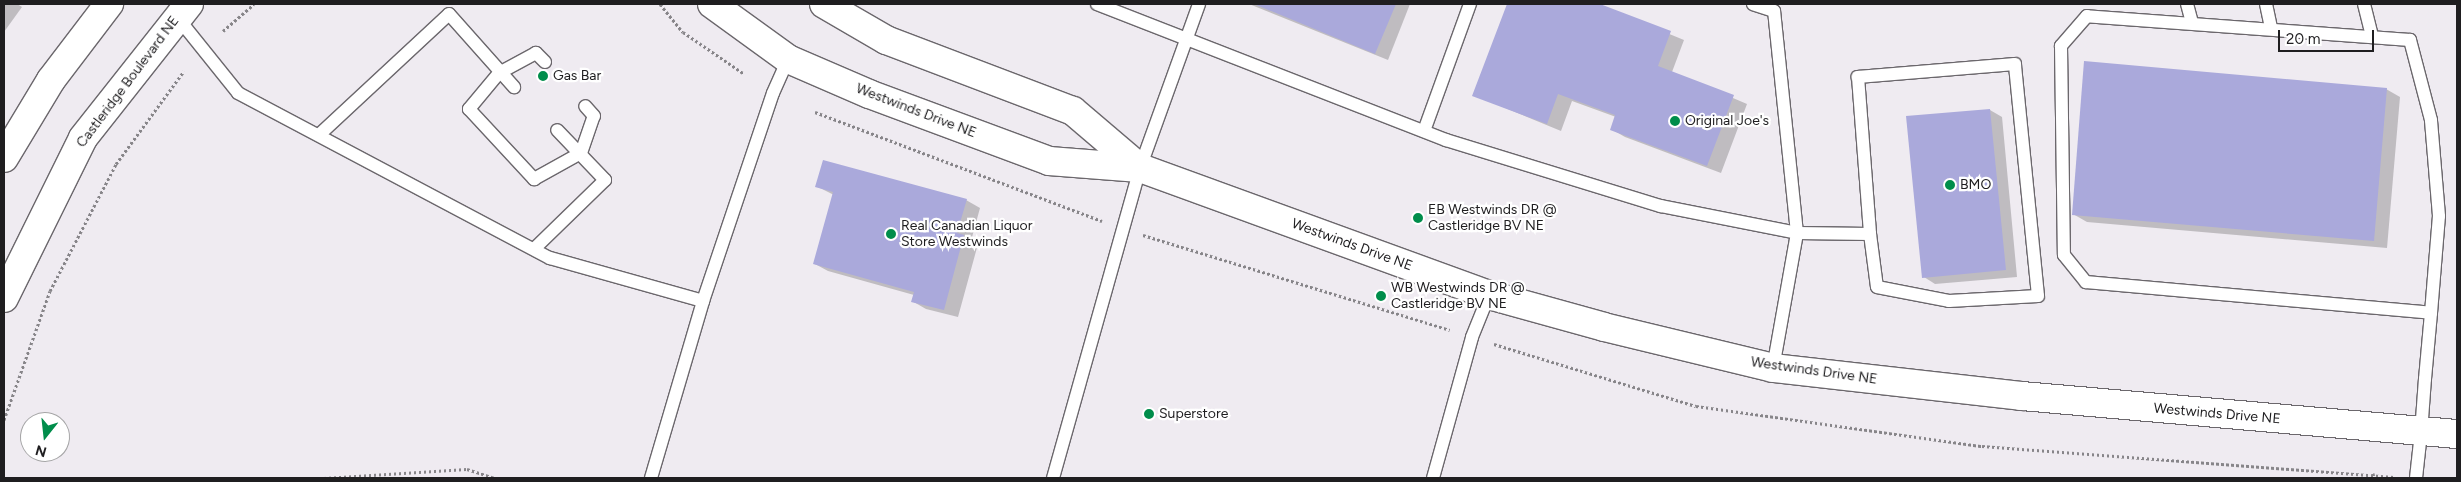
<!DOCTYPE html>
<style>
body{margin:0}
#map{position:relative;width:2461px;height:482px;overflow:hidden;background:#efebf1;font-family:Figtree,sans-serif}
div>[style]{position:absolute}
.shadow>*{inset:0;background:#0003}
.building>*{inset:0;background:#aaa9db}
.path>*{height:3px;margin-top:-1.5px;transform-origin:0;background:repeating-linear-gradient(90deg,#878589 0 2.5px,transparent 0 5px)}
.roads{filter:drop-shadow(1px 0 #6b676c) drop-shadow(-1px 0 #6b676c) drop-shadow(0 1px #6b676c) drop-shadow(0 -1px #6b676c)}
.service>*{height:12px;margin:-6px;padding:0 6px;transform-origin:6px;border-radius:6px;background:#fff}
.tertiary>*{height:28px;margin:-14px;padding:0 14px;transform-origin:14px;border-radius:14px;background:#fff}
.dots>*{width:14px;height:14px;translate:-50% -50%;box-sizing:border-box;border:2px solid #fff;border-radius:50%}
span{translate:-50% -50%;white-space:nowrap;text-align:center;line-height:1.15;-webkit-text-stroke:4.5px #fff;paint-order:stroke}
.poi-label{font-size:14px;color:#1f1e20}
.left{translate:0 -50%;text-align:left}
.street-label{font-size:14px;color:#1f1e20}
.frame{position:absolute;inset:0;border:5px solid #1f1e20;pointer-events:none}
.north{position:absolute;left:20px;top:412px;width:50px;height:50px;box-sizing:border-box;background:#fff;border:1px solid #a5a5a6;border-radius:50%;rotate:196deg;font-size:14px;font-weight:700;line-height:20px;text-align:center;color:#1f1e20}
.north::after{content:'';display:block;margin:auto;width:18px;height:22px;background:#008d4b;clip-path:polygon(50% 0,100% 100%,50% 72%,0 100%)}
.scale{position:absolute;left:2278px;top:30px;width:96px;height:22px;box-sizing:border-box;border:2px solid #1f1e20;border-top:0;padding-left:6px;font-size:15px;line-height:18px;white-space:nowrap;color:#1f1e20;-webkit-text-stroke:4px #fff;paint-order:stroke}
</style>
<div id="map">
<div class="shadow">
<div style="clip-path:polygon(4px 4px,17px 4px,22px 7px,4px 32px)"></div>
<div style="clip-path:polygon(1249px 4px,1410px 4px,1388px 60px)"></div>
<div style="clip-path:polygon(1508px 4px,1596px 4px,1684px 40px,1672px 72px,1747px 104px,1721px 173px,1625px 137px,1611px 129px,1616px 117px,1572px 101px,1561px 131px,1474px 95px)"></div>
<div style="clip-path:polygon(2386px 89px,2400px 97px,2387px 248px,2087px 222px,2073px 214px)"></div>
<div style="clip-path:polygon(1990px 110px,2002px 117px,2017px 277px,1935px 284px,1924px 277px)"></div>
<div style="clip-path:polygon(816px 186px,966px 200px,980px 208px,971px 241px,978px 244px,958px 317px,926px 309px,912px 301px,914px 295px,828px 271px,815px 264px,834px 195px)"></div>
</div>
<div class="building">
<div style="clip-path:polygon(1254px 4px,1396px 4px,1375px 54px)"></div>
<div style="clip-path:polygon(1507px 4px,1600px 4px,1671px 31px,1658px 66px,1734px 95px,1707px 166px,1610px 130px,1615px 115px,1558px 94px,1547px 124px,1472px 96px)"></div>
<div style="clip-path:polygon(2084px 61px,2387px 88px,2374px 241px,2072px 215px)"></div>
<div style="clip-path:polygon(1990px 109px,2006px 270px,1922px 278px,1906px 116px)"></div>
<div style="clip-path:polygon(823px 160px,967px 199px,957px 233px,964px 235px,944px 310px,911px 302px,914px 292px,813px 264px,833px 192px,815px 187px)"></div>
</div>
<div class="path">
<div style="left:660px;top:4px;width:36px;rotate:51deg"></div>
<div style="left:683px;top:32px;width:73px;rotate:34.3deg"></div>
<div style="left:223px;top:31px;width:41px;rotate:-41.1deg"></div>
<div style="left:815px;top:112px;width:307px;rotate:20.8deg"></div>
<div style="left:1143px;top:235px;width:321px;rotate:17.2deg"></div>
<div style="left:1494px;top:344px;width:211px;rotate:17.1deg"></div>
<div style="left:1696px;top:406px;width:289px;rotate:8deg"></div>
<div style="left:1982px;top:446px;width:413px;rotate:4.3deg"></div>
<div style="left:4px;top:420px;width:137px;rotate:-70.4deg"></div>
<div style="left:50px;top:291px;width:143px;rotate:-62.5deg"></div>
<div style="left:116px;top:164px;width:115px;rotate:-53.8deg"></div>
<div style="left:2373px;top:473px;width:5px;rotate:79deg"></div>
<div style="left:324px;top:478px;width:143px;rotate:-3.6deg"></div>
<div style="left:467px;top:469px;width:28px;rotate:18deg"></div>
</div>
<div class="roads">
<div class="service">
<div style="left:1097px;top:4px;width:375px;rotate:21.3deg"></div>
<div style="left:1446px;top:140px;width:225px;rotate:17.1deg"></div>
<div style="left:1661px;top:206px;width:139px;rotate:11.2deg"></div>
<div style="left:1797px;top:233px;width:223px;rotate:-95.9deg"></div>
<div style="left:1774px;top:11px;width:22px;rotate:-162deg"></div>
<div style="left:2187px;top:4px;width:20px;rotate:75deg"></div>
<div style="left:2266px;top:4px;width:25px;rotate:78deg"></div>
<div style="left:2364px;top:4px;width:32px;rotate:76deg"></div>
<div style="left:177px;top:17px;width:97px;rotate:51.2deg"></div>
<div style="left:238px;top:93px;width:353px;rotate:27.9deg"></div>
<div style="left:550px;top:258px;width:159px;rotate:15.7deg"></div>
<div style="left:545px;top:62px;width:13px;rotate:-135deg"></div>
<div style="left:536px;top:53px;width:42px;rotate:151.6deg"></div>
<div style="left:499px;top:73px;width:47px;rotate:129.8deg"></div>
<div style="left:469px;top:109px;width:96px;rotate:47.1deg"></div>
<div style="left:534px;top:179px;width:54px;rotate:-29deg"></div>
<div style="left:581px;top:153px;width:39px;rotate:-71deg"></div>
<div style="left:594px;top:116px;width:13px;rotate:-132deg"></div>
<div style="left:1424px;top:131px;width:135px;rotate:-70.1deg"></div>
<div style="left:320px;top:134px;width:176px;rotate:-42.9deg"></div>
<div style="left:449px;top:14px;width:98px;rotate:48.3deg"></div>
<div style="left:534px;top:249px;width:99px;rotate:-44.2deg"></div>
<div style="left:605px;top:180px;width:69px;rotate:-133.8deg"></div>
<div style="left:1773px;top:368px;width:137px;rotate:-79.9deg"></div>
<div style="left:1797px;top:233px;width:73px;rotate:0.8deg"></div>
<div style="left:1870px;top:234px;width:53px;rotate:82.5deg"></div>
<div style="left:1877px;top:287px;width:73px;rotate:11deg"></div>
<div style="left:1949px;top:301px;width:89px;rotate:-3.2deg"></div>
<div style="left:2038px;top:296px;width:233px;rotate:-95.7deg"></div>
<div style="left:2015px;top:64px;width:158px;rotate:175.3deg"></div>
<div style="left:1858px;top:77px;width:157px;rotate:85.6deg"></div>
<div style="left:651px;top:478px;width:184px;rotate:-73.6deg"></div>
<div style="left:703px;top:301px;width:219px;rotate:-71.4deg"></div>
<div style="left:773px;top:93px;width:37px;rotate:-66deg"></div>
<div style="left:1053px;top:478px;width:322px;rotate:-74.3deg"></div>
<div style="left:1140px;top:168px;width:174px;rotate:-70.2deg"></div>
<div style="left:1433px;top:478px;width:146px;rotate:-74.5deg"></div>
<div style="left:1472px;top:337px;width:45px;rotate:-68deg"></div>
<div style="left:2416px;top:478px;width:45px;rotate:-83.7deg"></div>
<div style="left:2421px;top:433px;width:54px;rotate:-85.8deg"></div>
<div style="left:2425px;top:379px;width:66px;rotate:-84.8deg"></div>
<div style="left:2431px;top:313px;width:97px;rotate:-85.3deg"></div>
<div style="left:2439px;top:216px;width:96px;rotate:-94.8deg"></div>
<div style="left:2431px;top:120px;width:83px;rotate:-104.7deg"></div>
<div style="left:2410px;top:40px;width:324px;rotate:-175.8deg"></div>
<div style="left:2087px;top:16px;width:40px;rotate:131deg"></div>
<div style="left:2061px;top:46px;width:209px;rotate:89.2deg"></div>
<div style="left:2064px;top:255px;width:35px;rotate:51deg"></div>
<div style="left:2086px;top:282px;width:346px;rotate:5.1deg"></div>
</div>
<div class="tertiary">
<div style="left:712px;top:4px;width:94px;rotate:35.9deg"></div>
<div style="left:788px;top:59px;width:88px;rotate:23.4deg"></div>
<div style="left:869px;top:94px;width:192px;rotate:20.4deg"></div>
<div style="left:1049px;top:161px;width:91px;rotate:4.4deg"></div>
<div style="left:1140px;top:168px;width:371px;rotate:20deg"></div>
<div style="left:1489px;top:295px;width:119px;rotate:15.5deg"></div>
<div style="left:1604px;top:327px;width:174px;rotate:13.6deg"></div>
<div style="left:1773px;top:368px;width:251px;rotate:6.4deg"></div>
<div style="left:2022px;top:396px;width:437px;rotate:5deg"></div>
<div style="left:824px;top:4px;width:72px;rotate:30.1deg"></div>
<div style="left:886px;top:40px;width:200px;rotate:20.8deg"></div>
<div style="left:1073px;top:111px;width:88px;rotate:40.4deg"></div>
<div style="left:4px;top:158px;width:91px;rotate:-58.9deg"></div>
<div style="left:51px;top:80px;width:96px;rotate:-52.7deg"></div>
<div style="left:4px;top:298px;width:178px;rotate:-63.7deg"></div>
<div style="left:83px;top:138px;width:171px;rotate:-51.7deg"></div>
</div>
</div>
<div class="dots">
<div style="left:543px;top:76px;background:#008d4b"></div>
<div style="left:1675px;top:121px;background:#008d4b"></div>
<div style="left:1950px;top:185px;background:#008d4b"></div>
<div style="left:1418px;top:218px;background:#008d4b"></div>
<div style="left:891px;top:234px;background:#008d4b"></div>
<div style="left:1381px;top:296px;background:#008d4b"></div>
<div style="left:1149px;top:414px;background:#008d4b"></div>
</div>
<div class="poi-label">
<span class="left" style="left:553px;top:76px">Gas Bar</span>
<span class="left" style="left:1685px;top:121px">Original Joe's</span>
<span class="left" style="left:1960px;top:185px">BMO</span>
<span class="left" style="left:1428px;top:218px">EB Westwinds DR @<br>Castleridge BV NE</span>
<span class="left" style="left:901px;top:234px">Real Canadian Liquor<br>Store Westwinds</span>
<span class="left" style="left:1391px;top:296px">WB Westwinds DR @<br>Castleridge BV NE</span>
<span class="left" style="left:1159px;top:414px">Superstore</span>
</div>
<div class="street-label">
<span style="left:128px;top:82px;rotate:-53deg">Castleridge Boulevard NE</span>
<span style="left:916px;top:111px;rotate:21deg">Westwinds Drive NE</span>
<span style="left:1352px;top:245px;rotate:20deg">Westwinds Drive NE</span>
<span style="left:1814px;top:371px;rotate:8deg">Westwinds Drive NE</span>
<span style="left:2217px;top:414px;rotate:5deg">Westwinds Drive NE</span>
</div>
<div class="frame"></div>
<div class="north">N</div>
<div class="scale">20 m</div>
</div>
